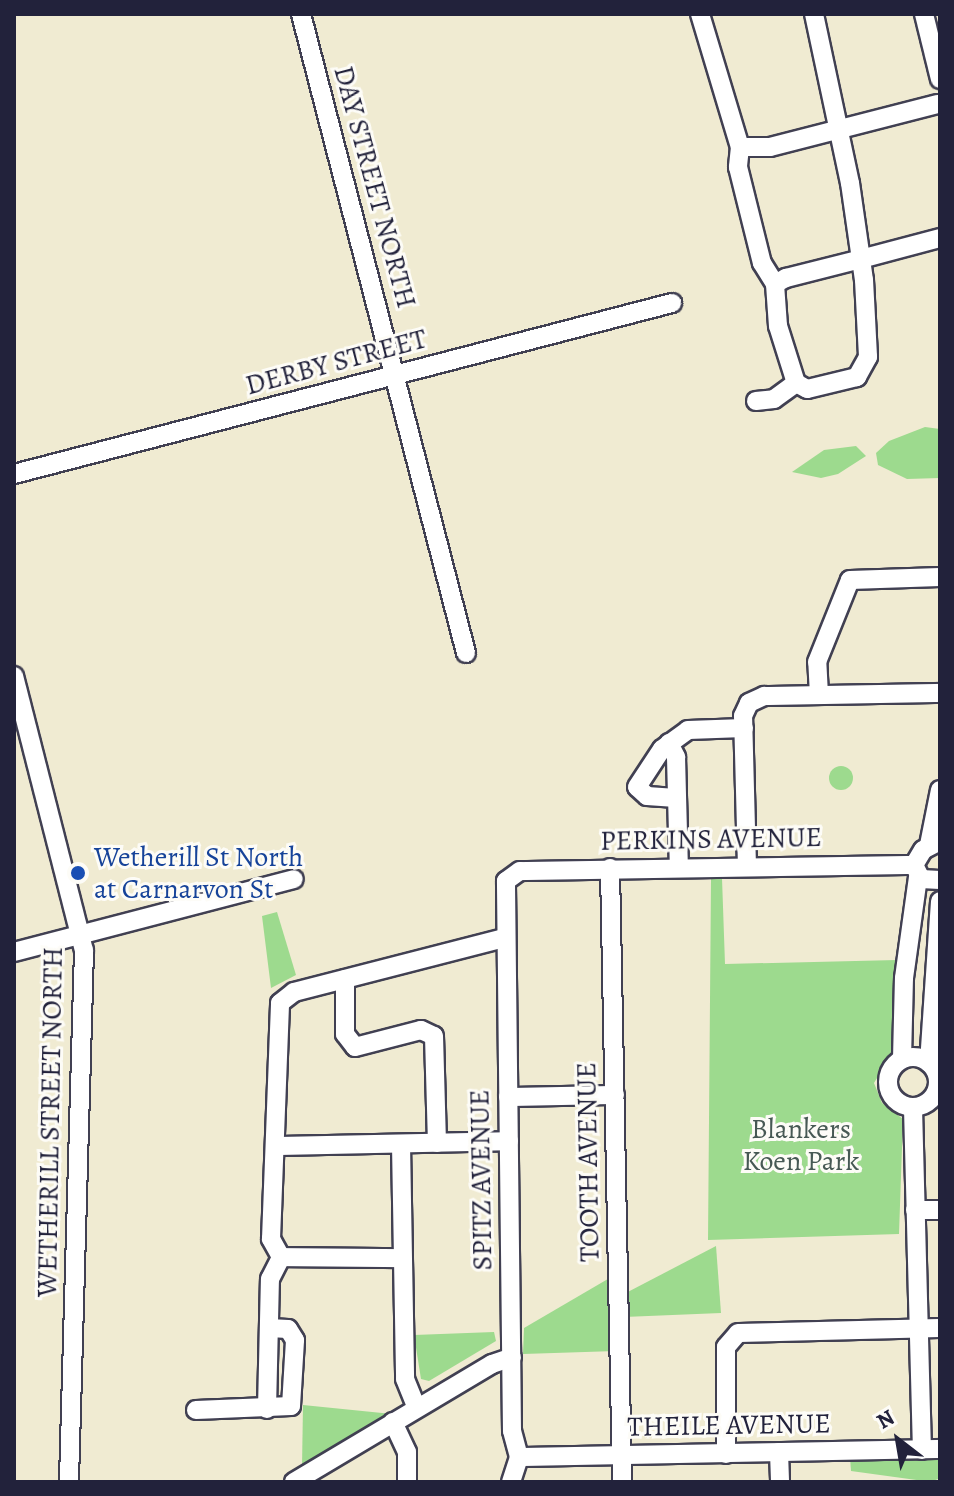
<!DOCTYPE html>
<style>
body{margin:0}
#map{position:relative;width:954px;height:1496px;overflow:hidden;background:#f0ebd2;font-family:Alegreya,serif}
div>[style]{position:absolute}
.green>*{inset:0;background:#9dda8e}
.round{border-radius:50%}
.roads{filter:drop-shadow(2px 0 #414052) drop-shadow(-2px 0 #414052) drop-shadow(0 2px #414052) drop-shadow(0 -2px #414052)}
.minor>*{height:18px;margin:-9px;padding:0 9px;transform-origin:9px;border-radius:9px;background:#fff}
.minor>.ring{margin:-9px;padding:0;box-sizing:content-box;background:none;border:18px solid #fff;border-radius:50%}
.dots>*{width:22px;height:22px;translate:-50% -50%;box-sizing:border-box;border:4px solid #fdfcf7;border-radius:50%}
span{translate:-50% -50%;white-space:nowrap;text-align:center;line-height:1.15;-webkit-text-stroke:6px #fdfcf7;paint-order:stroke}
.street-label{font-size:28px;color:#22223b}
.transit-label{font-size:28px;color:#164399}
.left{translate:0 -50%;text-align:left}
.park-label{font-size:28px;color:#475954}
.frame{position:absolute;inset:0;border:16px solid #22223b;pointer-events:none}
.north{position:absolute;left:858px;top:1400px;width:80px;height:80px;-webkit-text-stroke:6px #fdfcf7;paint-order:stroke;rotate:329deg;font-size:22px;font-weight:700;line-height:32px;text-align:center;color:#22223b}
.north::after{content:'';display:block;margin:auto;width:28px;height:36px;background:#22223b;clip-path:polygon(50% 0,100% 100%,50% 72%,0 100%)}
</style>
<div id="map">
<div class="green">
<div style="clip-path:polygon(925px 427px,940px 429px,940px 478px,907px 479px,878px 465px,876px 453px,889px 441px)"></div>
<div style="clip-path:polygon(856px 446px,866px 456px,838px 474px,821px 478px,792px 472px,824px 450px)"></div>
<div class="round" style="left:829px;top:766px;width:24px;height:24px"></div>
<div style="clip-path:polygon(722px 878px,725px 964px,897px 960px,894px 1050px,874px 1083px,882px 1103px,903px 1119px,899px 1234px,708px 1240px,711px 879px)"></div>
<div style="clip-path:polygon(277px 912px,296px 975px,271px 988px,262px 916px)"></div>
<div style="clip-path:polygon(716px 1246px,721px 1313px,624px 1317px,622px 1295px)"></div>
<div style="clip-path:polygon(613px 1276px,616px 1351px,523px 1354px,524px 1328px)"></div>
<div style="clip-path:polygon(494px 1332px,496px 1341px,429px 1381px,421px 1379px,414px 1335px)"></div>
<div style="clip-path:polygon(303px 1405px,392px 1414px,302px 1467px)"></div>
<div style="clip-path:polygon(940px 1455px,940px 1478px,931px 1482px,851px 1471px,850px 1457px)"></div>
</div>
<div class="roads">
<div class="minor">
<div style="left:301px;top:14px;width:660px;rotate:75.52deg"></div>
<div style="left:700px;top:14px;width:139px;rotate:73.3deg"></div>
<div style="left:740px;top:147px;width:20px;rotate:96deg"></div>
<div style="left:738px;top:167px;width:99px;rotate:76deg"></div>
<div style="left:762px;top:263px;width:25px;rotate:58deg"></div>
<div style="left:814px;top:14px;width:173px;rotate:78deg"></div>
<div style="left:850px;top:183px;width:77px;rotate:81.8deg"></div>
<div style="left:861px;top:259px;width:21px;rotate:82deg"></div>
<div style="left:864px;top:280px;width:77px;rotate:87deg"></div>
<div style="left:868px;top:357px;width:23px;rotate:119deg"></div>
<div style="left:857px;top:377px;width:51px;rotate:166.5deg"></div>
<div style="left:807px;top:389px;width:13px;rotate:-151deg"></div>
<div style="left:796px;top:383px;width:60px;rotate:-107.5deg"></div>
<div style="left:778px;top:326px;width:42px;rotate:-94.1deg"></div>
<div style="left:775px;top:284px;width:13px;rotate:-29deg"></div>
<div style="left:786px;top:278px;width:77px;rotate:-14.2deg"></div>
<div style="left:861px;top:259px;width:82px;rotate:-14.9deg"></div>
<div style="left:924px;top:14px;width:67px;rotate:76.2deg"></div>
<div style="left:740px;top:147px;width:30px"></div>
<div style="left:770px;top:147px;width:173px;rotate:-14.4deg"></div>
<div style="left:756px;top:401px;width:18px;rotate:-6deg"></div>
<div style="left:774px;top:399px;width:27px;rotate:-36deg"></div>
<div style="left:14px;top:474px;width:680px;rotate:-14.57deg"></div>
<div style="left:14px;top:676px;width:283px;rotate:75.7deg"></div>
<div style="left:84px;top:950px;width:532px;rotate:91.62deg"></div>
<div style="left:819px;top:695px;width:33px;rotate:-93deg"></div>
<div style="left:817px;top:662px;width:88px;rotate:-68.1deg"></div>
<div style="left:850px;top:580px;width:90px;rotate:-1.9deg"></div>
<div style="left:669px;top:743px;width:16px;rotate:63deg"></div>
<div style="left:676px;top:757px;width:111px;rotate:88.5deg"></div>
<div style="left:676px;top:798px;width:29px;rotate:-176deg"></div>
<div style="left:647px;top:796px;width:13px;rotate:-138deg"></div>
<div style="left:637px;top:787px;width:45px;rotate:-56.7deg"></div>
<div style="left:662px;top:749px;width:32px;rotate:-36deg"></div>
<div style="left:688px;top:730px;width:56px;rotate:-2deg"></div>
<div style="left:940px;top:841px;width:19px;rotate:152deg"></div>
<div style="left:923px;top:850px;width:17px;rotate:121deg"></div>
<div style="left:914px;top:865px;width:16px;rotate:63deg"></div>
<div style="left:921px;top:879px;width:19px;rotate:3deg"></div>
<div style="left:929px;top:845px;width:56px;rotate:-78.7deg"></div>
<div style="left:747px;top:867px;width:151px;rotate:-91.5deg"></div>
<div style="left:743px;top:716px;width:14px;rotate:-65deg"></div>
<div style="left:749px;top:703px;width:17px;rotate:-25deg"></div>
<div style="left:764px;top:696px;width:176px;rotate:-1deg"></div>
<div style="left:610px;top:868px;width:614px;rotate:88.88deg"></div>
<div style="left:14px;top:952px;width:289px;rotate:-14.6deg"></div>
<div style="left:345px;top:979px;width:55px;rotate:90deg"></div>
<div style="left:345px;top:1034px;width:16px;rotate:52deg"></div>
<div style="left:355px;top:1047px;width:68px;rotate:-14.4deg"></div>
<div style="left:421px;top:1030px;width:14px;rotate:25deg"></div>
<div style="left:434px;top:1036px;width:107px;rotate:88.4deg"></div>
<div class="ring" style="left:888px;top:1057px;width:32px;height:32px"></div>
<div style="left:902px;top:1059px;width:81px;rotate:-88.6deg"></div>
<div style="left:904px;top:978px;width:102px;rotate:-82.1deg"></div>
<div style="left:929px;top:1063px;width:162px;rotate:-86.1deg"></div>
<div style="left:508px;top:1097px;width:107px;rotate:-1.1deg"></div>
<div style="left:913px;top:1108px;width:342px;rotate:88.5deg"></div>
<div style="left:401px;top:1144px;width:235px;rotate:89deg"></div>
<div style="left:405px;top:1379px;width:31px;rotate:68deg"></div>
<div style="left:276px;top:1146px;width:233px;rotate:-1.2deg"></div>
<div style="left:915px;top:1210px;width:25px"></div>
<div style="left:281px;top:1257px;width:121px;rotate:0.5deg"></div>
<div style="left:267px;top:1409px;width:130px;rotate:-88.7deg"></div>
<div style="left:270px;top:1279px;width:25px;rotate:-63deg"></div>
<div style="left:281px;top:1257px;width:21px;rotate:-119deg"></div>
<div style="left:271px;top:1239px;width:236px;rotate:-87.8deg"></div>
<div style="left:280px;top:1003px;width:18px;rotate:-38deg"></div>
<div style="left:294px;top:992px;width:217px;rotate:-14.4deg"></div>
<div style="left:196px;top:1410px;width:95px;rotate:-2.4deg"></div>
<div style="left:291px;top:1406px;width:66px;rotate:-86.5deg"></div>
<div style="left:295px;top:1340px;width:13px;rotate:-122deg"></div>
<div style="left:288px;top:1329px;width:19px;rotate:-177deg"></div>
<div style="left:393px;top:1422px;width:33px;rotate:65deg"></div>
<div style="left:407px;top:1452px;width:30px;rotate:90deg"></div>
<div style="left:779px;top:1452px;width:30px;rotate:88deg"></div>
<div style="left:726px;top:1454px;width:107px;rotate:-90deg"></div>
<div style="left:726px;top:1347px;width:18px;rotate:-49deg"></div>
<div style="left:738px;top:1333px;width:202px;rotate:-1.4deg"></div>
<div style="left:519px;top:1457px;width:421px;rotate:-1.1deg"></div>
<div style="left:294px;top:1482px;width:230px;rotate:-30.8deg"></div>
<div style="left:492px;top:1364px;width:21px;rotate:-19deg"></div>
<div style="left:511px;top:1482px;width:26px;rotate:-72deg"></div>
<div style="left:519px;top:1457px;width:27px;rotate:-105deg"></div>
<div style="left:512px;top:1431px;width:550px;rotate:-90.63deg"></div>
<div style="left:506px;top:881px;width:17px;rotate:-36deg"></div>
<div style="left:520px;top:871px;width:394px;rotate:-0.9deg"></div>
</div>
</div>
<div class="dots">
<div style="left:78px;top:873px;background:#1a4fb4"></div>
</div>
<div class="street-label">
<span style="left:375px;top:187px;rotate:75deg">DAY STREET NORTH</span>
<span style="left:336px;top:362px;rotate:-15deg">DERBY STREET</span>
<span style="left:711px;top:839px;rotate:-1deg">PERKINS AVENUE</span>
<span style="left:50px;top:1122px;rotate:-89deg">WETHERILL STREET NORTH</span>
<span style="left:588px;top:1162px;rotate:-91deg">TOOTH AVENUE</span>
<span style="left:481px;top:1180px;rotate:-91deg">SPITZ AVENUE</span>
<span style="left:729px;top:1425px;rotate:-1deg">THEILE AVENUE</span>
</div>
<div class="transit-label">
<span class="left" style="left:94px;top:873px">Wetherill St North<br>at Carnarvon St</span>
</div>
<div class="park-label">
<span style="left:801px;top:1145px">Blankers<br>Koen Park</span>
</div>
<div class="frame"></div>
<div class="north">N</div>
</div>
